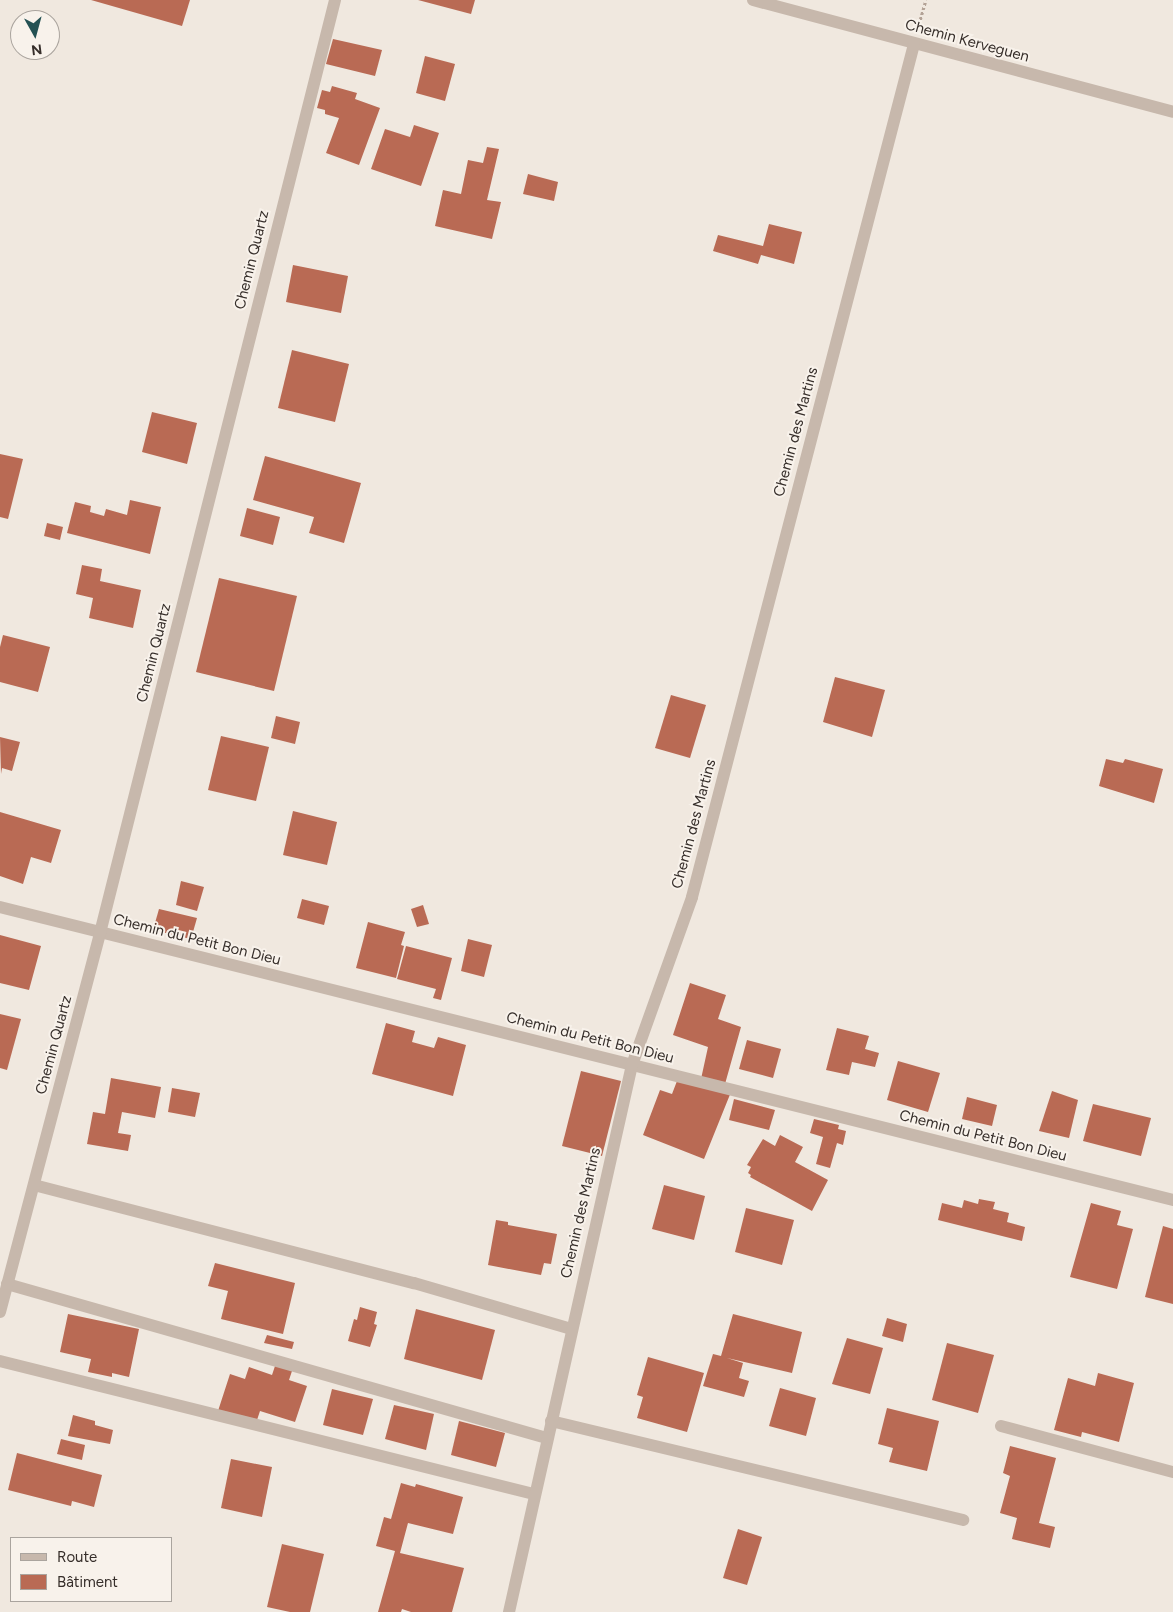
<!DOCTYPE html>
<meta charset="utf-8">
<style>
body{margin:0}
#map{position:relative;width:1173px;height:1612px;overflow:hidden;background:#f0e8df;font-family:Figtree,sans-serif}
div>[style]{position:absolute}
.building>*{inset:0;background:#b96a54}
.path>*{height:3px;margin-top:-1.5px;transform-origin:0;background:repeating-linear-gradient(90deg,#b3a296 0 2.5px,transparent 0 5px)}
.minor>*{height:12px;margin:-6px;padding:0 6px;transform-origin:6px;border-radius:6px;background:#c7b8ac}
span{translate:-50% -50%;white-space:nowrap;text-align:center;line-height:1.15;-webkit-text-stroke:4px #f8f2eb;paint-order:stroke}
.street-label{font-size:15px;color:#362e2a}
.legend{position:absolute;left:10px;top:1537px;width:162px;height:65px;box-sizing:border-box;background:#f8f2eb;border:1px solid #aaa49e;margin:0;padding:6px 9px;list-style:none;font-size:15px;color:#362e2a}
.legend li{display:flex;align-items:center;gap:10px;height:25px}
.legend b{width:25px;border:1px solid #aaa49e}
.north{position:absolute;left:10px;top:10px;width:50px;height:50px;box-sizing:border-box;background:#f8f2eb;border:1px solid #aaa49e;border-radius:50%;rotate:173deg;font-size:14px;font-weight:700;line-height:20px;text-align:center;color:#362e2a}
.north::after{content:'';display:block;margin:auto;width:18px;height:22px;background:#245153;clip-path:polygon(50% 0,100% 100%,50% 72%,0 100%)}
</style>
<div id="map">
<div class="building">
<div style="clip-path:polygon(91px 0,190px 0,182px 26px)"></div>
<div style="clip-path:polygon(418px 0,475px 0,471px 14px)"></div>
<div style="clip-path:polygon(333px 39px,382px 50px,375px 76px,326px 64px)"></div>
<div style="clip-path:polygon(425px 56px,455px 64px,445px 101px,416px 93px)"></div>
<div style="clip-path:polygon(332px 86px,357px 93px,355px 99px,380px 108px,359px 165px,326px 153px,339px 118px,325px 114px,325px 110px,317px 108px,322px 90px,330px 92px)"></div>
<div style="clip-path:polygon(414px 125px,439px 133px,421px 186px,371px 169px,385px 129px,410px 137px)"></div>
<div style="clip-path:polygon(487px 147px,499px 149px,487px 200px,501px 202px,492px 239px,435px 226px,443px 190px,461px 194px,468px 160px,483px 163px)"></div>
<div style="clip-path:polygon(528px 174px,558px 182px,554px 201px,523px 194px)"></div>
<div style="clip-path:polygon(769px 224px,802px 232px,794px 264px,761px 255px,758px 264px,713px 251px,718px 235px,763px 246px)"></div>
<div style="clip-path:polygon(293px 265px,348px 276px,341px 313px,286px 302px)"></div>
<div style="clip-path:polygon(292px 350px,349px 364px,335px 422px,278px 408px)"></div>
<div style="clip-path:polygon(152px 412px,197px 423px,187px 464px,142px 452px)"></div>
<div style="clip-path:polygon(0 454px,23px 459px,8px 519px,0 517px)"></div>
<div style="clip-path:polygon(265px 456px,361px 483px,344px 543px,309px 533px,314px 517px,253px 500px)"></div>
<div style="clip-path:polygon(130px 500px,161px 507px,150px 554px,67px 533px,75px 502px,91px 506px,90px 512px,104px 516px,106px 509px,127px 515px)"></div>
<div style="clip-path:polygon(247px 508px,280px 517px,273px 545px,240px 536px)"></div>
<div style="clip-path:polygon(47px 523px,63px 527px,60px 540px,44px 536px)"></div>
<div style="clip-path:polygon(82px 565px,102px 569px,100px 581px,141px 590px,133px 628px,89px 618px,93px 598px,76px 594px)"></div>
<div style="clip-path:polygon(219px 578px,297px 596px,274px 691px,196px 672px)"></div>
<div style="clip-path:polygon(3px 635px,50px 647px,38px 692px,0 682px,0 647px)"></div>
<div style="clip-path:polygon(835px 677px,885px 690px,872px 737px,823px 722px)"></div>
<div style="clip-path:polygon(671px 695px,706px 705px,690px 758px,655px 748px)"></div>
<div style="clip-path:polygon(276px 716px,300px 722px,295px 744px,271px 738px)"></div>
<div style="clip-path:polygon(221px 736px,269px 747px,256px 801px,208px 790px)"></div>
<div style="clip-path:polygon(0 737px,20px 742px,12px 771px,2px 768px,1px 774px)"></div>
<div style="clip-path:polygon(1106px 759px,1123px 763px,1125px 759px,1163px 769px,1154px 803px,1099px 786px)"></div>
<div style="clip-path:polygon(293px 811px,337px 822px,327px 865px,283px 855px)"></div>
<div style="clip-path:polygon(0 812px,61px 830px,51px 863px,31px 857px,23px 884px,0 876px)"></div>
<div style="clip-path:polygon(181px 881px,204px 887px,197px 911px,176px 905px)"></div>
<div style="clip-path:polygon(302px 899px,329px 906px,324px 925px,297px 918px)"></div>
<div style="clip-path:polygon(423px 905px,429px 924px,417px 927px,411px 909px)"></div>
<div style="clip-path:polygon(159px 909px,197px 918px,191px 939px,153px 930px)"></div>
<div style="clip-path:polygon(368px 922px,405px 932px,401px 945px,404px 946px,396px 978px,356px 968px)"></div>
<div style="clip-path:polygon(0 935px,41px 946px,29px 990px,0 983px)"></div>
<div style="clip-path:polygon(468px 939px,492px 945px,484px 977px,461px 971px)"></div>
<div style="clip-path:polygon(406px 946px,452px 958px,441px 1000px,433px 998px,436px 989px,397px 979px)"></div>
<div style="clip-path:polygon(690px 983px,726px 995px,718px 1019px,741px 1027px,725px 1084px,701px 1079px,708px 1047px,673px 1035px)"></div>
<div style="clip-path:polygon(0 1014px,21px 1019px,7px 1070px,0 1068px)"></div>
<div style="clip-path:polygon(386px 1023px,415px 1031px,412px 1042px,434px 1048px,438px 1037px,466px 1045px,453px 1096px,372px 1074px)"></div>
<div style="clip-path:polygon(837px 1028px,869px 1036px,865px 1049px,879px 1053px,875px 1067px,852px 1062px,849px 1075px,826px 1070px)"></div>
<div style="clip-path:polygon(747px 1040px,781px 1049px,773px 1078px,739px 1069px)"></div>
<div style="clip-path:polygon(898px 1061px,940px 1073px,928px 1112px,887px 1100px)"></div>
<div style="clip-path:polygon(581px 1071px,621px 1081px,602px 1156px,562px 1146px)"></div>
<div style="clip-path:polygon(111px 1078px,161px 1087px,155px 1118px,122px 1112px,118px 1133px,131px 1135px,128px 1151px,87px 1144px,93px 1112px,105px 1114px)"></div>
<div style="clip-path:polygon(677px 1081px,731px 1092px,704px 1159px,643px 1135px,660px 1090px,672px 1094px)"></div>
<div style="clip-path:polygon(172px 1088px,200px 1093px,195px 1117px,168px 1112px)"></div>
<div style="clip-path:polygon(1052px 1091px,1078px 1100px,1069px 1138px,1039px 1131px)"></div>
<div style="clip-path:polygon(967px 1097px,997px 1105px,992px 1126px,962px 1119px)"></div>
<div style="clip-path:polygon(734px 1099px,775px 1110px,769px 1130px,729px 1120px)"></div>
<div style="clip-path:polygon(1093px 1104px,1151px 1118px,1141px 1156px,1083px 1141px)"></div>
<div style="clip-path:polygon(814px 1119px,839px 1125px,838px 1129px,846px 1131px,843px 1145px,837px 1143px,830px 1168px,816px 1164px,823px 1137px,810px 1133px)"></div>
<div style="clip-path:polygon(780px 1135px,803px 1147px,795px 1162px,828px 1180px,812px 1211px,750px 1177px,751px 1175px,748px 1173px,751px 1167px,747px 1165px,763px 1139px,775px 1146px)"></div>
<div style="clip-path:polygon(664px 1185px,705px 1196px,694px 1240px,652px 1229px)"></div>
<div style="clip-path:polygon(979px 1199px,995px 1202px,993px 1209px,1009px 1213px,1007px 1222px,1025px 1227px,1022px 1241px,938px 1220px,942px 1203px,962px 1208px,964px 1200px,978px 1204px)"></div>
<div style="clip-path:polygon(1091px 1203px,1121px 1211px,1117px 1225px,1133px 1229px,1117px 1289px,1070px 1277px)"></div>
<div style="clip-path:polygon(746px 1208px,794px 1220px,782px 1265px,735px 1252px)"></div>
<div style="clip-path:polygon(496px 1220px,508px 1222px,508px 1225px,557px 1234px,551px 1264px,544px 1263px,541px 1275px,488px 1265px)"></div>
<div style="clip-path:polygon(1163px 1226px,1173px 1229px,1173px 1304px,1145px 1297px)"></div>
<div style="clip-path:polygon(215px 1263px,295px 1283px,283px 1334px,221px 1319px,228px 1291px,208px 1286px)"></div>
<div style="clip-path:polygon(360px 1307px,377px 1312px,374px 1324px,377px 1325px,370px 1347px,348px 1341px,354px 1319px,357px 1320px)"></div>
<div style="clip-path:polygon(416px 1309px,495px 1330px,482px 1380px,404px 1359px)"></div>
<div style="clip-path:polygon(68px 1314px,139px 1329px,129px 1377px,112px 1373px,112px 1377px,88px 1372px,91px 1359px,60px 1352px)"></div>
<div style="clip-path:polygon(733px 1314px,802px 1332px,792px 1373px,727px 1358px,743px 1363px,739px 1378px,749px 1381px,744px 1397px,703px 1386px,713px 1354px,721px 1356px)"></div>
<div style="clip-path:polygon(887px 1318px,907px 1324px,903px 1342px,882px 1336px)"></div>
<div style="clip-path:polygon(267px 1335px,294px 1342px,292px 1349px,264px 1343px)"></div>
<div style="clip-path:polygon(847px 1338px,883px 1348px,870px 1394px,832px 1384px)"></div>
<div style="clip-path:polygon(947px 1343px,994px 1355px,978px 1413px,932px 1400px)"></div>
<div style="clip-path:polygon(648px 1357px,704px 1373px,687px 1432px,637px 1418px,643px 1397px,637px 1395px)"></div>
<div style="clip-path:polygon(276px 1363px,293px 1368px,289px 1380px,307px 1386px,295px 1422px,260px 1411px,256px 1423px,218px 1411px,230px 1374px,245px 1379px,249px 1367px,272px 1375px)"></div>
<div style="clip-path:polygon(1098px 1373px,1134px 1383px,1119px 1442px,1082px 1432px,1081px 1437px,1054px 1430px,1068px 1378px,1095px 1386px)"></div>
<div style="clip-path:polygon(780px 1388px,816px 1398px,806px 1436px,769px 1426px)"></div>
<div style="clip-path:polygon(332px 1389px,373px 1399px,363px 1435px,323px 1425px)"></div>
<div style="clip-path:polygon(394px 1405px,434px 1414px,426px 1450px,385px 1439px)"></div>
<div style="clip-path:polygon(887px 1408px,939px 1421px,927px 1471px,889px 1462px,893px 1448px,878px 1444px)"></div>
<div style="clip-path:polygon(73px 1415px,95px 1421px,95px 1425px,113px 1430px,110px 1444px,68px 1436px)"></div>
<div style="clip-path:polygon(459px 1421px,505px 1433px,496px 1467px,451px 1455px)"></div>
<div style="clip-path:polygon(61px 1439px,85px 1445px,82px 1460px,57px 1454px)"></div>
<div style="clip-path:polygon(1010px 1446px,1056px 1458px,1039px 1523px,1055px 1527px,1050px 1548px,1012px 1539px,1017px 1518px,1000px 1513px,1010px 1476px,1003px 1473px)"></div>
<div style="clip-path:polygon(17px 1453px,102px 1475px,94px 1507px,72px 1501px,71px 1506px,8px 1490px)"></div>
<div style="clip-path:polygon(231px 1459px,272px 1467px,262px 1517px,221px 1508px)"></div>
<div style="clip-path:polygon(401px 1483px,415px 1487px,416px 1484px,463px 1497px,453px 1534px,408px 1523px,400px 1553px,464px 1568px,452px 1612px,411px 1612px,402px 1609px,401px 1612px,378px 1612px,395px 1551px,376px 1546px,384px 1517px,391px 1519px)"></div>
<div style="clip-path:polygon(738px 1529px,762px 1537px,747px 1585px,723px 1578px)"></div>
<div style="clip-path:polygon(282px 1544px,324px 1554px,310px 1612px,290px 1612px,267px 1607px)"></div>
</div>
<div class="path">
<div style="left:919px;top:24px;width:25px;rotate:-74deg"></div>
</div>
<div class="minor">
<div style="left:753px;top:0;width:435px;rotate:14.9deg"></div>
<div style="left:0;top:907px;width:1209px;rotate:14.02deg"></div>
<div style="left:34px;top:1185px;width:392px;rotate:14.5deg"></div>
<div style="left:414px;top:1283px;width:164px;rotate:16.3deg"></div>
<div style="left:7px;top:1284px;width:562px;rotate:15.92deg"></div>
<div style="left:0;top:1312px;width:392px;rotate:-75.2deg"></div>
<div style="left:100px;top:933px;width:962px;rotate:-75.86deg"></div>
<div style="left:0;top:1361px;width:550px;rotate:13.99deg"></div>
<div style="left:551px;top:1421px;width:424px;rotate:13.5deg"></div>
<div style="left:1001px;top:1426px;width:178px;rotate:15deg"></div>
<div style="left:509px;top:1612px;width:561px;rotate:-77.33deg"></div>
<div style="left:632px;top:1065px;width:178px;rotate:-70.3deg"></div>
<div style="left:692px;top:897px;width:881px;rotate:-75.41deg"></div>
</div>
<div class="street-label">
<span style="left:967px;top:41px;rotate:15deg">Chemin Kerveguen</span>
<span style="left:252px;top:260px;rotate:-76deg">Chemin Quartz</span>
<span style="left:796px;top:432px;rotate:-75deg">Chemin des Martins</span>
<span style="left:154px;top:653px;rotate:-76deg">Chemin Quartz</span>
<span style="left:694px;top:824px;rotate:-75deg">Chemin des Martins</span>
<span style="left:197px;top:940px;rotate:14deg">Chemin du Petit Bon Dieu</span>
<span style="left:590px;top:1038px;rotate:14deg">Chemin du Petit Bon Dieu</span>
<span style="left:54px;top:1045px;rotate:-75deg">Chemin Quartz</span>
<span style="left:983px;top:1136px;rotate:14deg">Chemin du Petit Bon Dieu</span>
<span style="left:581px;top:1213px;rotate:-77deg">Chemin des Martins</span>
</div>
<ul class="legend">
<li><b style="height:6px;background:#c7b8ac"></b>Route</li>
<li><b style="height:14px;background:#b96a54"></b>Bâtiment</li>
</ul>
<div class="north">N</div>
</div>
